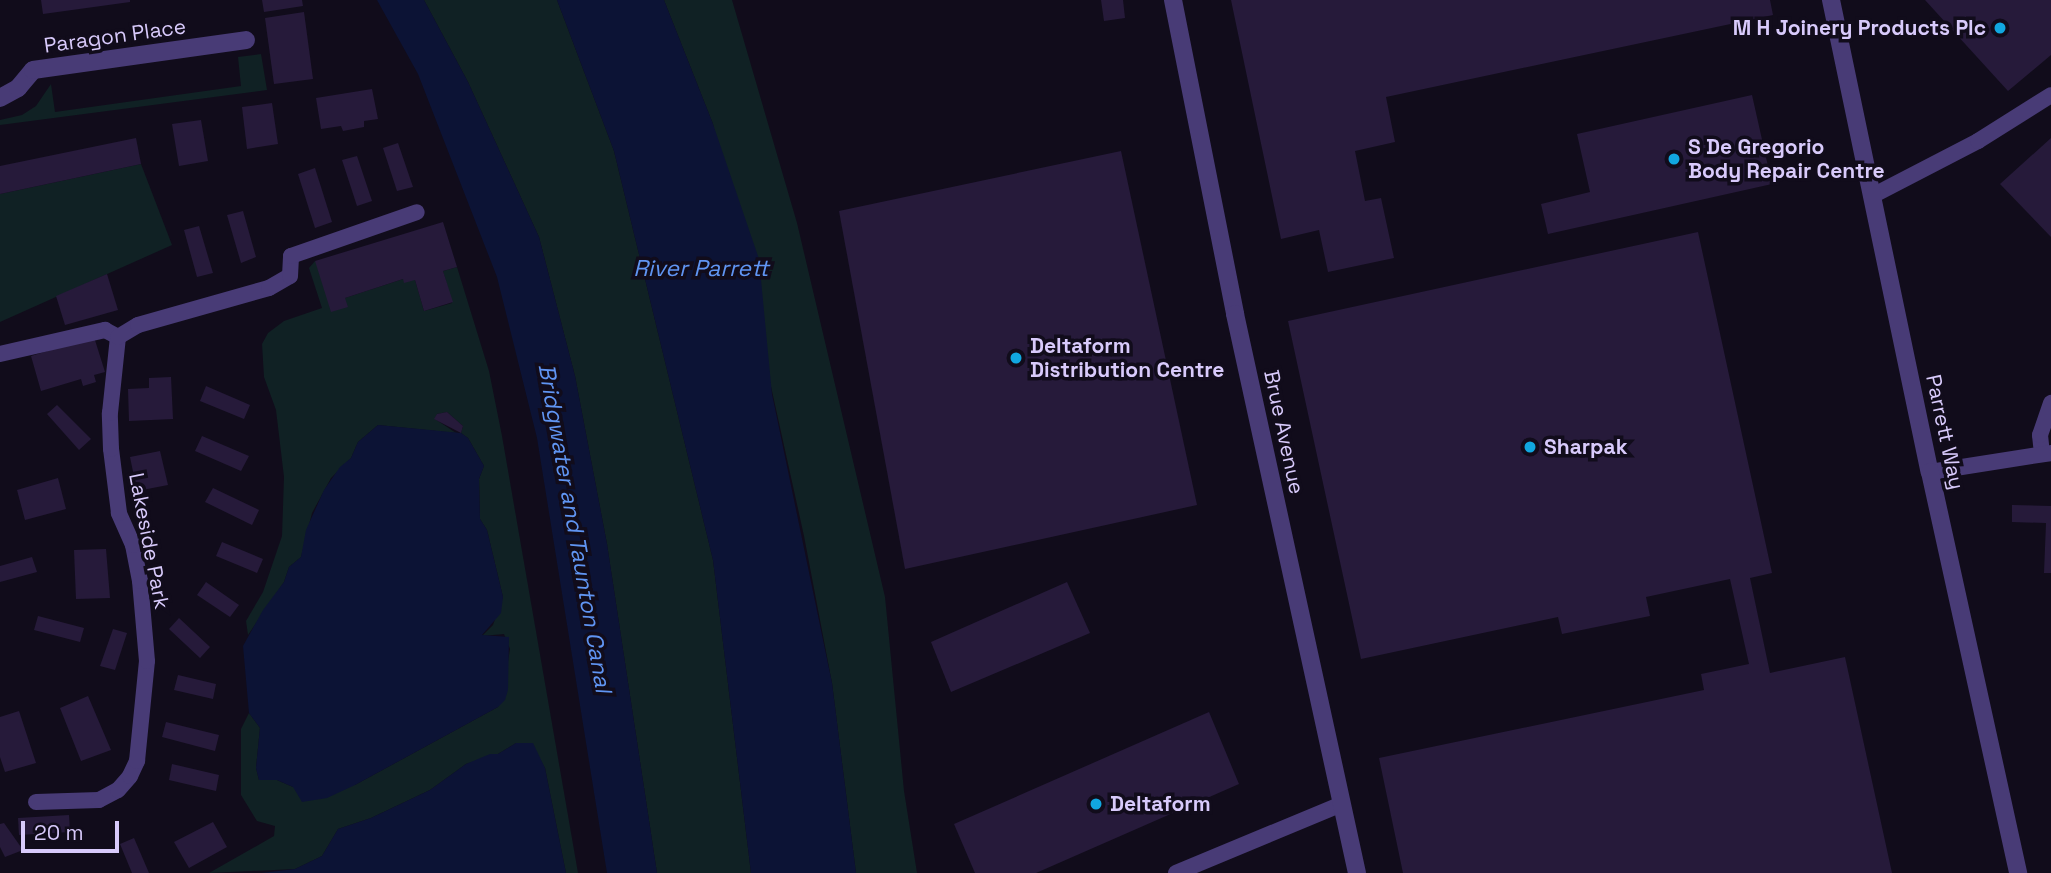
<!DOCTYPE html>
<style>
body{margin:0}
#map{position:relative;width:2051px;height:873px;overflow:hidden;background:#110c1b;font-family:"Space Grotesk",sans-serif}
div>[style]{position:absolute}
.green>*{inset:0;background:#102124}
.water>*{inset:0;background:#0c1335}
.building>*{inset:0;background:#261a3a}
.service>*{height:16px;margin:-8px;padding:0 8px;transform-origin:8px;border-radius:8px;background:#483b76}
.minor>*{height:18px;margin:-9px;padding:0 9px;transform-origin:9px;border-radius:9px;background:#483b76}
.dots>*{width:19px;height:19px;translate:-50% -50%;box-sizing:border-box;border:4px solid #110c1b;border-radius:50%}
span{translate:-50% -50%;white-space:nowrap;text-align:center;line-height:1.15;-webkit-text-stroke:7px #110c1b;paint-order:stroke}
.poi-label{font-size:21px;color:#d8cafb;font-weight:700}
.right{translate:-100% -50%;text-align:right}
.left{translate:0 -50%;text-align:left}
.street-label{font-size:21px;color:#d8cafb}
.water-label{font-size:23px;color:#6095f3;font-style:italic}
.scale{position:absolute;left:21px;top:821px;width:98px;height:32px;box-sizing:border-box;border:4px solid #d8cafb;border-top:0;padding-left:9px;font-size:21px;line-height:24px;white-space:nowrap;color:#d8cafb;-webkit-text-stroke:5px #110c1b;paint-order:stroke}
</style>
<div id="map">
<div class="green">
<div style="clip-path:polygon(424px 0,557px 0,614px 151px,713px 560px,751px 873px,657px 873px,607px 544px,575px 376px,539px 237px,468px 82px)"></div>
<div style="clip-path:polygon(664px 0,732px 0,797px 223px,885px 597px,904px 791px,917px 873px,856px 873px,832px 683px,804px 536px,713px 124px)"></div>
<div style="clip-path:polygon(261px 54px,267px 90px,0 125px,0 120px,22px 115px,36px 106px,51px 84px,55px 112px,241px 86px,238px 57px)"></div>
<div style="clip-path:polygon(141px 164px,172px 245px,0 322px,0 194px)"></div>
<div style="clip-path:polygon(315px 261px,345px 298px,403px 279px,415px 280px,424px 311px,452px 303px,443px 271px,457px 267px,489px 371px,502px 436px,578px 873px,566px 873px,545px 768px,536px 753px,516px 743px,498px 754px,466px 764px,430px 790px,371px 818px,338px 829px,322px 856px,295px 869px,209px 873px,274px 836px,275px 826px,257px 821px,241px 795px,241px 729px,249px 713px,260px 728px,256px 768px,259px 780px,277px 780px,293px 787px,355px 785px,498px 707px,508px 661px,510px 649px,504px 634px,482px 636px,493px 625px,503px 597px,487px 530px,480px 519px,479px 479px,484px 466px,468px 438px,461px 433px,463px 426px,447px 412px,437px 414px,435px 419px,456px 433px,378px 425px,358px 442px,351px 458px,331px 478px,312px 513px,301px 557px,289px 567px,284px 582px,248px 635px,246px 621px,263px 592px,282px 536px,284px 477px,276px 410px,264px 377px,262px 344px,268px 333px,284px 321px,322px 308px,309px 268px)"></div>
</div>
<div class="water">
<div style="clip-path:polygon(377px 0,424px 0,468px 82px,539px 237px,575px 376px,607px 544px,657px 873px,607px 873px,537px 438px,497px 277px,418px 74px)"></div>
<div style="clip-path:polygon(557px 0,664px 0,713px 124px,759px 259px,772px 394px,832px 683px,856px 873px,751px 873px,713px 560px,614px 151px)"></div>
<div style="clip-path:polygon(378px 425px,461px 433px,468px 438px,484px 466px,479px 479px,480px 519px,487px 530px,503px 597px,501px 613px,482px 635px,509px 637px,508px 690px,505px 700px,498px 707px,355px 785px,327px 798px,302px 802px,293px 787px,277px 780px,259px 780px,256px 768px,260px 728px,249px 713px,243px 646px,263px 610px,284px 582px,289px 567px,301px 557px,306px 530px,324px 490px,340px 467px,351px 458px,358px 442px)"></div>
<div style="clip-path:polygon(516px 743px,533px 743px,545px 768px,566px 873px,261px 873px,295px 869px,322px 856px,338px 829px,371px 818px,430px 790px,466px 764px,490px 754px,498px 754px)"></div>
</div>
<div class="building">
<div style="clip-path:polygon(41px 0,130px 0,130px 2px,43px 14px)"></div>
<div style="clip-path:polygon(262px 0,302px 0,303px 6px,264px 12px)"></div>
<div style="clip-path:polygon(1101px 0,1123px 0,1125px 18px,1104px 21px)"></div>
<div style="clip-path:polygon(1231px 0,1770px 0,1773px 15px,1386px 97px,1395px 142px,1355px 151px,1365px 201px,1381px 198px,1394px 258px,1328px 272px,1319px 230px,1281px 239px)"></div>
<div style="clip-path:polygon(1925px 0,2051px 0,2051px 55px,2008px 91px)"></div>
<div style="clip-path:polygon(304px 12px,313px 79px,274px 84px,265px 18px)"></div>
<div style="clip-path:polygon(372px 89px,378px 119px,364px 121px,364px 127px,343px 131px,341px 126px,321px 129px,316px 98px)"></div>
<div style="clip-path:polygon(1752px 95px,1772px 184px,1548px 234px,1541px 204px,1590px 192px,1577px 134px)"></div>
<div style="clip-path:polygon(272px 103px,278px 144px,247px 149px,242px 107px)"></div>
<div style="clip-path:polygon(201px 120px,208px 161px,179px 166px,172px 124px)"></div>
<div style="clip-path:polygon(136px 138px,141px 164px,0 194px,0 166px)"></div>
<div style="clip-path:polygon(2051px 138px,2051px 237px,2000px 184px)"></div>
<div style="clip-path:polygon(398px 143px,413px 187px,397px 191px,383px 148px)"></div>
<div style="clip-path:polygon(1121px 151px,1197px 505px,905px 569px,839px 211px)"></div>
<div style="clip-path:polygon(357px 156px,372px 201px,357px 206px,342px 160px)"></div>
<div style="clip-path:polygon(315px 168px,332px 222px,315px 228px,298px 174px)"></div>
<div style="clip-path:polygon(243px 211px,256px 257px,241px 263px,227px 215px)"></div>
<div style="clip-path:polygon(443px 222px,457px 267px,443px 271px,453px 302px,424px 311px,415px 280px,404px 283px,403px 279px,345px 298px,348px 307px,331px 312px,315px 261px)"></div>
<div style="clip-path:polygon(199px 226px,213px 273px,197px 277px,184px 230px)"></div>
<div style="clip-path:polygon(1698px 232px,1772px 573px,1750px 578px,1770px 673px,1845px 657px,1892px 873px,1403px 873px,1379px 758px,1704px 690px,1701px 674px,1749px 664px,1730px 579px,1646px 597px,1650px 616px,1562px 634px,1558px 617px,1361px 659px,1288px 321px)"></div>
<div style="clip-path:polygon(107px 274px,118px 310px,65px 325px,56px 296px)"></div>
<div style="clip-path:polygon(94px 337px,105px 372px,94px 375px,96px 382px,83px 386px,81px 379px,41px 391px,31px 356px)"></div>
<div style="clip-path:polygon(171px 377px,173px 419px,129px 421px,128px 389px,149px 388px,149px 378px)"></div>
<div style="clip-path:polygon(206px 386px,250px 405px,244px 419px,200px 401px)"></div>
<div style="clip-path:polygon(57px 405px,91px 439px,79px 450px,47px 414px)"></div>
<div style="clip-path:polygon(447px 412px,463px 426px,461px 433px,434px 419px,437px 414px)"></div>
<div style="clip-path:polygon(202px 436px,249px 456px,241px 471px,195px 451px)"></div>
<div style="clip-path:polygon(160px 451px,168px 485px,137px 491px,130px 457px)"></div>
<div style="clip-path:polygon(58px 478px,66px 509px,25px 520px,17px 490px)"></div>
<div style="clip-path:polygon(213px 488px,259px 510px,252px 525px,205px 502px)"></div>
<div style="clip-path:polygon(2012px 505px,2051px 506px,2051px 573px,2044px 573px,2046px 523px,2012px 522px)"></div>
<div style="clip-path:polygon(222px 542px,263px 559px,257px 573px,216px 556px)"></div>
<div style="clip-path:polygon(106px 549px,110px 598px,76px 599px,74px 550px)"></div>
<div style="clip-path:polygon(32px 557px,37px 572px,0 582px,0 566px)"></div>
<div style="clip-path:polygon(206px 582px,239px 605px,230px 617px,197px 595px)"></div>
<div style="clip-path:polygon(1067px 582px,1090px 633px,951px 692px,931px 642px)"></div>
<div style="clip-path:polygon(38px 616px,84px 628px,80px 642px,34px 630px)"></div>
<div style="clip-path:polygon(179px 618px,210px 647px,200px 658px,169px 629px)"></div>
<div style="clip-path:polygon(113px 629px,127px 633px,115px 670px,100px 666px)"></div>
<div style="clip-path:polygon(178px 675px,216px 684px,213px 699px,174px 690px)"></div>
<div style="clip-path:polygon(88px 696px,111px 750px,81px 761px,60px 708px)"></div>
<div style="clip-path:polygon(19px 711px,36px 763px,5px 772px,0 757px,0 717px)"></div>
<div style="clip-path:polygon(1209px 712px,1239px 784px,1036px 873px,975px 873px,954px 824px)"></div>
<div style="clip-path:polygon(166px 722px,219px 735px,215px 751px,162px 737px)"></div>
<div style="clip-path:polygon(172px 764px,219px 775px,216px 791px,169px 780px)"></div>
<div style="clip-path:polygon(69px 815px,70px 832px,19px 835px,18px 818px)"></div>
<div style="clip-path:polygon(213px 822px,227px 847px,189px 868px,174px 842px)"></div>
<div style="clip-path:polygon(4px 823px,23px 850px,5px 857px,0 847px,0 824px)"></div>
<div style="clip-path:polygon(134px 838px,149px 873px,132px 873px,120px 844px)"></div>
</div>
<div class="service">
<div style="left:1872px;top:196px;width:119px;rotate:-27.4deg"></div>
<div style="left:1978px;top:141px;width:86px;rotate:-32.2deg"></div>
<div style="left:0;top:354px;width:108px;rotate:-12.9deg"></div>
<div style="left:105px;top:330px;width:15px;rotate:28deg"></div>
<div style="left:2042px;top:454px;width:19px;rotate:-96deg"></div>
<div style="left:2040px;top:435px;width:34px;rotate:-71deg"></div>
<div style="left:1930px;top:472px;width:122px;rotate:-8.9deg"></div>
<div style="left:36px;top:802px;width:63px;rotate:-1.8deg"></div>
<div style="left:99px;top:800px;width:21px;rotate:-28deg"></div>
<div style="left:118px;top:790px;width:18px;rotate:-49deg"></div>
<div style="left:130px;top:776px;width:17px;rotate:-65deg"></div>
<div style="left:137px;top:761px;width:100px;rotate:-84.3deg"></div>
<div style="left:147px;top:661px;width:80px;rotate:-95deg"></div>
<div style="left:140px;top:581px;width:37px;rotate:-101deg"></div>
<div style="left:133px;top:545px;width:35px;rotate:-114deg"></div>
<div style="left:119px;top:513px;width:64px;rotate:-97.1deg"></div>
<div style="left:111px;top:449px;width:36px;rotate:-92deg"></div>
<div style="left:110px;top:413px;width:76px;rotate:-84deg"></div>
<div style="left:118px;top:337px;width:23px;rotate:-31deg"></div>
<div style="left:138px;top:325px;width:136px;rotate:-15.8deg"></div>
<div style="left:269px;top:288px;width:24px;rotate:-30deg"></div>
<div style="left:290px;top:276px;width:20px;rotate:-87deg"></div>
<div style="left:291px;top:256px;width:133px;rotate:-19.2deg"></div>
<div style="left:1176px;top:873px;width:180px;rotate:-22.6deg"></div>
</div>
<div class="minor">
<div style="left:1173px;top:0;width:320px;rotate:78.8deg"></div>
<div style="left:1235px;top:314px;width:572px;rotate:77.69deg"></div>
<div style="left:1831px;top:0;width:482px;rotate:78.2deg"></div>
<div style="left:1930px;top:472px;width:411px;rotate:77.6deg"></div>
<div style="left:0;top:98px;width:21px;rotate:-29deg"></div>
<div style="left:18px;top:88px;width:23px;rotate:-50deg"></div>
<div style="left:33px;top:70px;width:215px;rotate:-8deg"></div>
</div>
<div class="dots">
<div style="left:2000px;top:28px;background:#11a7e0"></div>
<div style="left:1674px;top:159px;background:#11a7e0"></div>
<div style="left:1016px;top:358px;background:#11a7e0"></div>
<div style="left:1530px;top:447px;background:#11a7e0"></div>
<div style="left:1096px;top:804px;background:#11a7e0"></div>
</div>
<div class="poi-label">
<span class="right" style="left:1986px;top:28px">M H Joinery Products Plc</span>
<span class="left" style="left:1688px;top:159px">S De Gregorio<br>Body Repair Centre</span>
<span class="left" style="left:1030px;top:358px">Deltaform<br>Distribution Centre</span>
<span class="left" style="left:1544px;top:447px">Sharpak</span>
<span class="left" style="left:1110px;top:804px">Deltaform</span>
</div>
<div class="street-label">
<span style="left:115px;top:36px;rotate:-8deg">Paragon Place</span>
<span style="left:1284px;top:432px;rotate:78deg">Brue Avenue</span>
<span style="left:1945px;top:432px;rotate:78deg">Parrett Way</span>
<span style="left:149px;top:541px;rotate:79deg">Lakeside Park</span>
</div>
<div class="water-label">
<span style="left:701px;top:268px">River Parrett</span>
<span style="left:575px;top:528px;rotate:80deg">Bridgwater and Taunton Canal</span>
</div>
<div class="scale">20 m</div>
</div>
